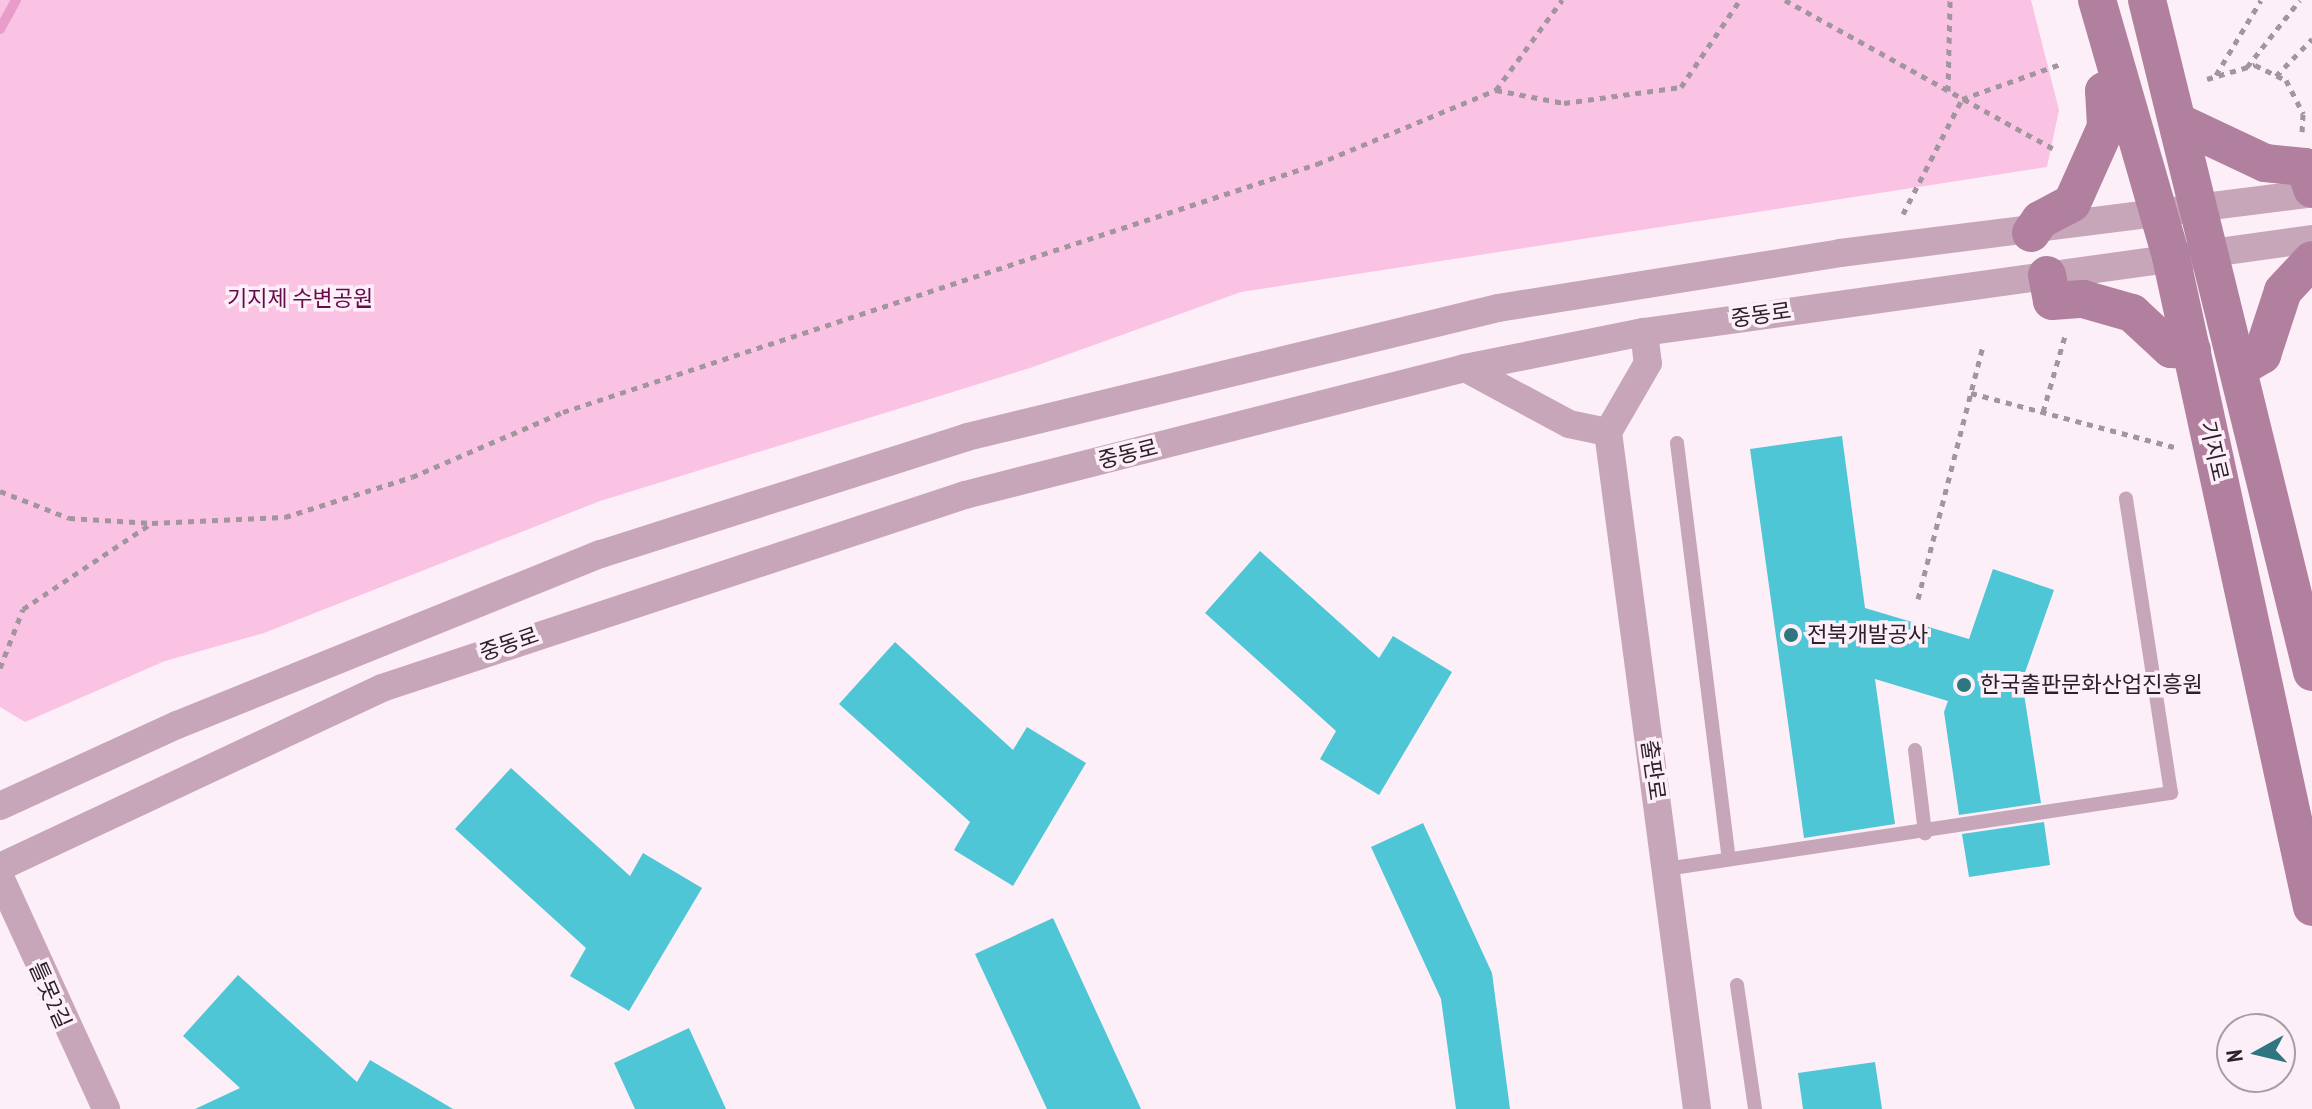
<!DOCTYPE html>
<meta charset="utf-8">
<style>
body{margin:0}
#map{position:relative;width:2312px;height:1109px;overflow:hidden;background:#fdeff7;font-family:"PT Sans Narrow","Noto Sans KR",sans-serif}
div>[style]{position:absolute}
.green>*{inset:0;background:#fac3e3}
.stream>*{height:10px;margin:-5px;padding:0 5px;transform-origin:5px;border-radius:5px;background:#e89ccb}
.building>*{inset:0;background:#4ec6d6}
.path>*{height:5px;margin-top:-2.5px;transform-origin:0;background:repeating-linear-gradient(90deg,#a2959d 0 6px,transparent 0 12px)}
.lane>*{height:14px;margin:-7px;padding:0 7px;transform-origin:7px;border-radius:7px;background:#c8a6ba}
.street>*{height:28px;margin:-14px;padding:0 14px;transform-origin:14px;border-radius:14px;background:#c8a6ba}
.secondary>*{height:38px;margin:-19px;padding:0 19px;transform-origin:19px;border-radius:19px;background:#b1809e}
.dots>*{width:22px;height:22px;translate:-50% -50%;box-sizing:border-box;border:4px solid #fdeff7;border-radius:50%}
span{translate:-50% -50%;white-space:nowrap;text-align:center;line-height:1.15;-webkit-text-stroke:7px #fdeff7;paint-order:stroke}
.park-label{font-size:22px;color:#650b4c}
.street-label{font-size:22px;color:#2d2028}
.poi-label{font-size:22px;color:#2d2028}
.left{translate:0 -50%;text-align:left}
.north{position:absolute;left:2216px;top:1013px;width:80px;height:80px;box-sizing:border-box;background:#fdeff7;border:2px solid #aa9ca4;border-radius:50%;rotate:262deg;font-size:22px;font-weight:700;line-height:32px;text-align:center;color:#2d2028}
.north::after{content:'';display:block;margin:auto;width:28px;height:36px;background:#2e7680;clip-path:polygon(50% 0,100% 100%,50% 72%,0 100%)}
</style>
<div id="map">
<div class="green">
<div style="clip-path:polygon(0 0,2031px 0,2059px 110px,2047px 167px,1241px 292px,1030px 368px,600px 501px,264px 633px,165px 661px,25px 722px,0 707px)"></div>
</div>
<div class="stream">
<div style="left:0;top:29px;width:33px;rotate:-61deg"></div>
</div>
<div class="building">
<div style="clip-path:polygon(1842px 436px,1865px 608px,1969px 639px,1993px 569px,2054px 590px,2022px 681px,2041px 803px,1959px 815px,1944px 712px,1948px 701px,1875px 679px,1895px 824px,1804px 838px,1750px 449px)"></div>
<div style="clip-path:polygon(1260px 551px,1379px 658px,1393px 636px,1452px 672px,1379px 795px,1320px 759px,1336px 731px,1205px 613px)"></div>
<div style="clip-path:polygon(895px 642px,1013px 750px,1027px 727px,1086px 763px,1013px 886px,954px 850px,970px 822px,839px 704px)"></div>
<div style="clip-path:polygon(511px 768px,630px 876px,643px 853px,702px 888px,629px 1011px,570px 976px,586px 948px,455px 829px)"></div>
<div style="clip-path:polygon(2044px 822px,2050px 865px,1969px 877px,1962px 834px)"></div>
<div style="clip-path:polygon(1423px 823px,1492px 973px,1510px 1109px,1456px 1109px,1441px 999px,1371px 847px)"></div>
<div style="clip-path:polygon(1053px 918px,1141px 1109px,1047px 1109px,975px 954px)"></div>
<div style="clip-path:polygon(238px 975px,357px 1082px,370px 1060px,453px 1109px,195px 1109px,240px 1088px,183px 1036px)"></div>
<div style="clip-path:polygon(689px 1028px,726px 1109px,635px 1109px,614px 1063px)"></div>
<div style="clip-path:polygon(1875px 1062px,1882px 1109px,1803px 1109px,1798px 1073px)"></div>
</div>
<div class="path">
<div style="left:1785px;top:0;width:311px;rotate:29deg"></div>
<div style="left:2247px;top:67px;width:85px;rotate:-51.7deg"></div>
<div style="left:2216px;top:75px;width:87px;rotate:-59deg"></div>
<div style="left:2276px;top:76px;width:52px;rotate:-45.8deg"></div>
<div style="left:2207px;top:79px;width:50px;rotate:-16.3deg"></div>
<div style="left:2255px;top:65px;width:34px;rotate:26deg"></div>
<div style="left:2286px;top:80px;width:38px;rotate:63deg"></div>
<div style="left:2303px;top:114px;width:18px;rotate:93deg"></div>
<div style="left:1496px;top:90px;width:69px;rotate:10.8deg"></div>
<div style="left:1564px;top:103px;width:118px;rotate:-7.8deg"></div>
<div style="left:1681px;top:87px;width:105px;rotate:-55.9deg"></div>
<div style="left:1948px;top:91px;width:91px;rotate:-88.7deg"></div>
<div style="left:1903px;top:214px;width:129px;rotate:-62.8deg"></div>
<div style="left:1962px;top:99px;width:105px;rotate:-19.5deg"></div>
<div style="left:1971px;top:393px;width:210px;rotate:14.9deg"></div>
<div style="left:2043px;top:412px;width:79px;rotate:-73.9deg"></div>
<div style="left:0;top:491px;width:74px;rotate:21.4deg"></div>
<div style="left:69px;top:518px;width:83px;rotate:3.4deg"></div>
<div style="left:152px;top:523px;width:133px;rotate:-2.6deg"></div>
<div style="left:285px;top:517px;width:133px;rotate:-17.5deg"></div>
<div style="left:412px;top:477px;width:164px;rotate:-23.3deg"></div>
<div style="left:563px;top:412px;width:794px;rotate:-18.21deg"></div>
<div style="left:1317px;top:164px;width:194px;rotate:-22.5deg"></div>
<div style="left:1496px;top:90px;width:112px;rotate:-53.7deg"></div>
<div style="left:1918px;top:599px;width:262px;rotate:-75.6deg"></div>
<div style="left:0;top:668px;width:63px;rotate:-68.7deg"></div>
<div style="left:23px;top:609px;width:155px;rotate:-33.7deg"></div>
</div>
<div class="lane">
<div style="left:1677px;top:443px;width:419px;rotate:82.9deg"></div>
<div style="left:1915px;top:750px;width:84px;rotate:83.1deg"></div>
<div style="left:1666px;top:869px;width:511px;rotate:-8.56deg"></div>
<div style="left:2171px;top:793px;width:298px;rotate:-98.7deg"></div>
<div style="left:1737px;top:985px;width:125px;rotate:81.7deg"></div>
</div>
<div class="street">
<div style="left:1644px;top:332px;width:31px;rotate:83deg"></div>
<div style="left:1648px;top:363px;width:80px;rotate:120.1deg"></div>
<div style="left:1608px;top:432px;width:683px;rotate:82.51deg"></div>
<div style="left:1465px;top:368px;width:118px;rotate:28.3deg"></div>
<div style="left:1569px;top:424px;width:40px;rotate:12deg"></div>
<div style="left:0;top:806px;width:195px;rotate:-24.6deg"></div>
<div style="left:177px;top:725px;width:457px;rotate:-22deg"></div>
<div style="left:601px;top:554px;width:384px;rotate:-17.7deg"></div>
<div style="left:967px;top:437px;width:546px;rotate:-13.65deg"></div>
<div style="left:1498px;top:308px;width:346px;rotate:-9.1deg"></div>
<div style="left:1840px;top:253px;width:476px;rotate:-7.2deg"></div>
<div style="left:0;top:867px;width:422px;rotate:-25.1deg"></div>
<div style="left:382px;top:688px;width:614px;rotate:-18.32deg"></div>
<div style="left:965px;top:495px;width:516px;rotate:-14.25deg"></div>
<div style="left:1465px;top:368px;width:183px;rotate:-11.4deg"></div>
<div style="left:1644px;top:332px;width:674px;rotate:-7.93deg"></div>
<div style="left:0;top:877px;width:255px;rotate:65.4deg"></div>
</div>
<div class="secondary">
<div style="left:2097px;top:0;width:267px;rotate:73.9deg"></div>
<div style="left:2171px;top:257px;width:665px;rotate:77.76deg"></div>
<div style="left:2147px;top:0;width:692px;rotate:76.2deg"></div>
<div style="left:2180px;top:123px;width:94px;rotate:25.2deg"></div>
<div style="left:2265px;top:163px;width:40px;rotate:5.7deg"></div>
<div style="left:2305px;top:167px;width:23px;rotate:72deg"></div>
<div style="left:2031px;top:233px;width:16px;rotate:-55deg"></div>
<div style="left:2040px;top:220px;width:36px;rotate:-28deg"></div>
<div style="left:2072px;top:203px;width:83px;rotate:-65.9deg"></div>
<div style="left:2106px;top:127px;width:36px;rotate:-93deg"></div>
<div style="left:2104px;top:91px;width:16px;rotate:-15deg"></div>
<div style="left:2047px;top:275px;width:26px;rotate:79deg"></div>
<div style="left:2052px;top:301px;width:31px;rotate:-4deg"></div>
<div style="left:2083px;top:299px;width:51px;rotate:15.9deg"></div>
<div style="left:2132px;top:313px;width:53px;rotate:42.7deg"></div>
<div style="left:2171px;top:349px;width:21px;rotate:3deg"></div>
<div style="left:2240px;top:368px;width:26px;rotate:-31deg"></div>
<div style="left:2262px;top:355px;width:67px;rotate:-71.8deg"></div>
<div style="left:2283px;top:291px;width:42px;rotate:-46.9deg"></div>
</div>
<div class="dots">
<div style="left:1791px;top:635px;background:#2e7680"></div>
<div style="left:1964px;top:685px;background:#2e7680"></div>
</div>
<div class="park-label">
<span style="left:300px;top:299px">기지제 수변공원</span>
</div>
<div class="street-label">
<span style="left:1761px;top:315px;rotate:-8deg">중동로</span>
<span style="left:2214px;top:451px;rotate:77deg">기지로</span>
<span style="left:1128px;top:454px;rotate:-14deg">중동로</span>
<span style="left:509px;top:644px;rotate:-19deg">중동로</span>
<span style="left:1653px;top:770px;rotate:82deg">출판로</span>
<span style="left:50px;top:995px;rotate:66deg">틀못2길</span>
</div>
<div class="poi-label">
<span class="left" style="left:1807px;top:635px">전북개발공사</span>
<span class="left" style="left:1980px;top:685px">한국출판문화산업진흥원</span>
</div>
<div class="north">N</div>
</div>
